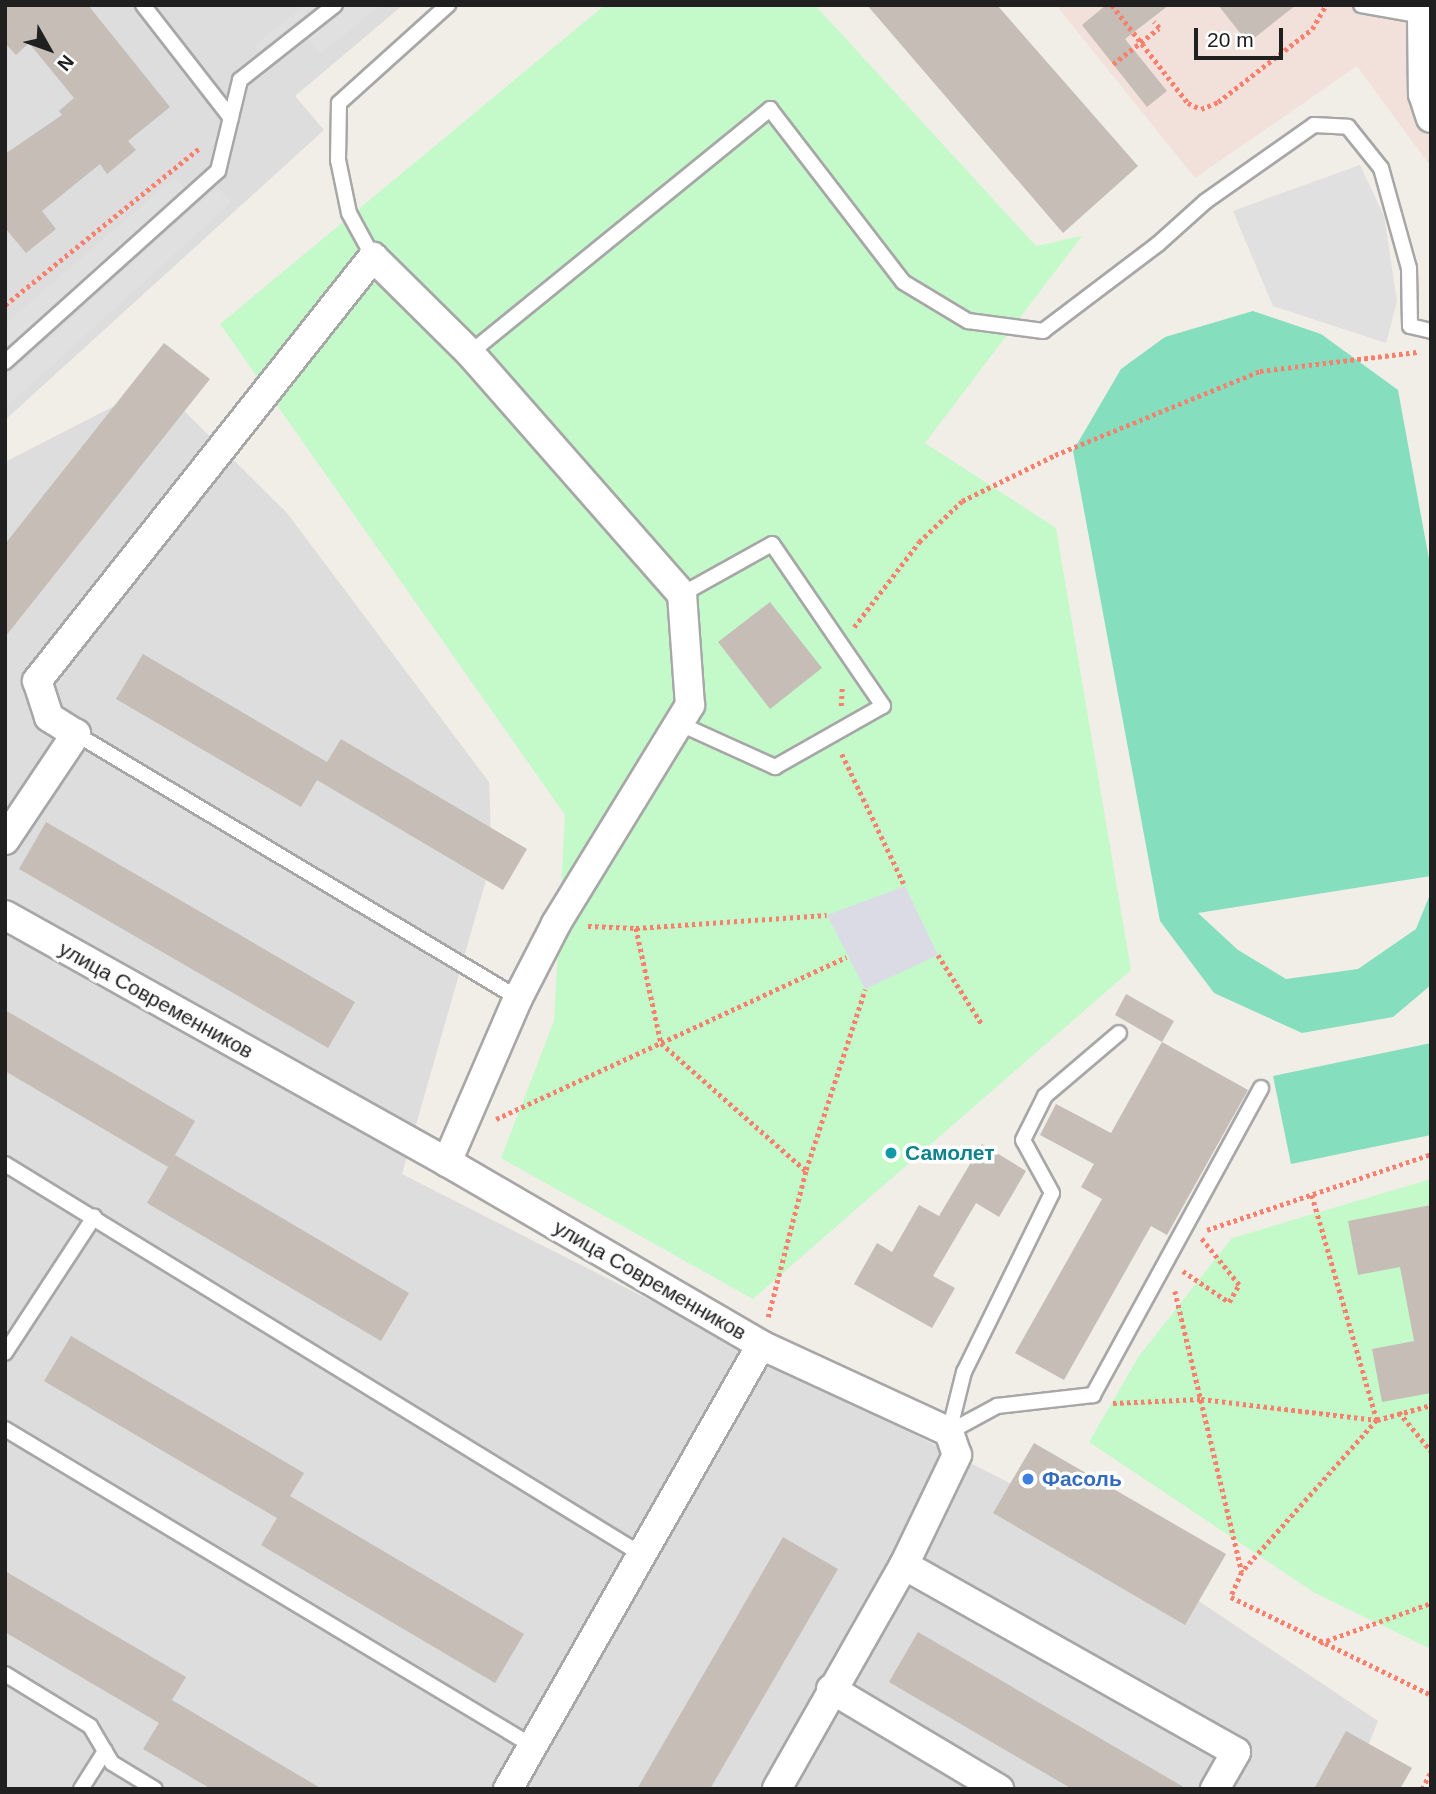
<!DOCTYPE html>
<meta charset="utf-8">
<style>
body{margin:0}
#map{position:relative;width:1436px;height:1794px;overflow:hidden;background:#f1ede7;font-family:Arial,sans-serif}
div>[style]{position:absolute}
.residential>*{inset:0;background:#dedddd}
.military>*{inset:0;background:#f2e1da}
.park>*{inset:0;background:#c4faca}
.pitch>*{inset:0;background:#85dfbe}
.parking>*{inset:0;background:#e0e0e0}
.plaza>*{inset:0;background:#dbdbe6}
.building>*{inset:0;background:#c5bdb6}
.path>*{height:4.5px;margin-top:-2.25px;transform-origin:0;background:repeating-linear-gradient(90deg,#fa806e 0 3.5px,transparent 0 7px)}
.roads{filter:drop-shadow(2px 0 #a7a7a7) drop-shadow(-2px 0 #a7a7a7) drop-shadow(0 2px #a7a7a7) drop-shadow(0 -2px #a7a7a7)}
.service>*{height:14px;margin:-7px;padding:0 7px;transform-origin:7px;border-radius:7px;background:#fff}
.minor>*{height:28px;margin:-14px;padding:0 14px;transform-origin:14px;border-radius:14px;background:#fff}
.dots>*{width:19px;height:19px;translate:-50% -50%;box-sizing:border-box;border:4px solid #fff;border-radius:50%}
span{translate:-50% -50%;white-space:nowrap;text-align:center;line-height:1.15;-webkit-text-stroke:7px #fff;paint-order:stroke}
.street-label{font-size:21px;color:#202020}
.culture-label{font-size:21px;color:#0d838f;font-weight:700}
.left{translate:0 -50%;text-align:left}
.shop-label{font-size:21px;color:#366cbe;font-weight:700}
.frame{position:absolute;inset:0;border:7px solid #202020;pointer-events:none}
.north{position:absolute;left:14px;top:14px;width:70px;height:70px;-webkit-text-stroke:5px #fff;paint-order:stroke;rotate:130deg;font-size:19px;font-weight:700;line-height:28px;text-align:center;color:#202020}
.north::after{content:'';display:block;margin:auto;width:24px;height:32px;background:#202020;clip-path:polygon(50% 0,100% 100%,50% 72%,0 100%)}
.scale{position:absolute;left:1194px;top:28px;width:89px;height:32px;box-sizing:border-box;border:4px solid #202020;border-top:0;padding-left:9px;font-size:21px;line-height:24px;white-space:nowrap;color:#202020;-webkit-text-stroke:5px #fff;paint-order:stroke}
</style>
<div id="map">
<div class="residential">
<div style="clip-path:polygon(5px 5px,403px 5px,295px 96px,324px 130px,5px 420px)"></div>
<div style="clip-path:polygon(157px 384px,287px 513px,489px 782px,492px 859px,402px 1174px,1063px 1510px,1378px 1721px,1351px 1789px,5px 1789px,5px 462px)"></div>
</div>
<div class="military">
<div style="clip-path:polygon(1056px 5px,1431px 5px,1431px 167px,1357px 66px,1195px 178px)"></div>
</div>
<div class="park">
<div style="clip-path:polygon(605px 5px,815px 5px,1036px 246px,1082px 236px,925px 443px,1056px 528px,1131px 970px,753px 1299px,501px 1158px,554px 1021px,565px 815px,220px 324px)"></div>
<div style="clip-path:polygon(1431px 1179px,1431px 1649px,1315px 1593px,1089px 1442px,1139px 1356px,1232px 1238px)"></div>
</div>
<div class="pitch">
<div style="clip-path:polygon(1253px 311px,1321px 334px,1398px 390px,1431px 570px,1431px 876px,1198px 913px,1238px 950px,1286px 979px,1358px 969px,1416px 929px,1431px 892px,1431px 985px,1393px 1017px,1302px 1033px,1214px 993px,1160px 921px,1073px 451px,1121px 369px,1165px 337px)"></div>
<div style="clip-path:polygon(1431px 1043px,1431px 1135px,1291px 1164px,1273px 1076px)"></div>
</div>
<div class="parking">
<div style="clip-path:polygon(306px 5px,317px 5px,258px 51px,254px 46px)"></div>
<div style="clip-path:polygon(347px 5px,381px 5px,320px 54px,307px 37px)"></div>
<div style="clip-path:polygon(1360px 165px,1384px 216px,1397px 301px,1386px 343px,1273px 306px,1233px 211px)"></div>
<div style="clip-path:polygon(175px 177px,187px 191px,5px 348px,5px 324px)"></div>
<div style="clip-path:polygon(217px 187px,231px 203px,5px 408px,5px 378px)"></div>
</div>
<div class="plaza">
<div style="clip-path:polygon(905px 886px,938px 955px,865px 989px,827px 915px)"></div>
</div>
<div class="building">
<div style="clip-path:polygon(5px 5px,88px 5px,170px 107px,128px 141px,136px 150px,107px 174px,100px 164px,42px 211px,56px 229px,26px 253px,5px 228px,5px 154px,62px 115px,59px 111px,74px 98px,29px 43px,16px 55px,5px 43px)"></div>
<div style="clip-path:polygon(867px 5px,997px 5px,1138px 166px,1063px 233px)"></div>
<div style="clip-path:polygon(1106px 5px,1169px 5px,1125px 39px,1167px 91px,1147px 107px,1082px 25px)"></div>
<div style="clip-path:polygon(1218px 5px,1296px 5px,1248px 43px)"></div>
<div style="clip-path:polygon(164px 343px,210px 379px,5px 637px,5px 544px)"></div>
<div style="clip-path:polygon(770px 602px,822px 668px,770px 709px,718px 642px)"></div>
<div style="clip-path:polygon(143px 654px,327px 762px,341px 739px,527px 849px,503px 890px,317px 780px,301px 807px,116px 699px)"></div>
<div style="clip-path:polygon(46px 822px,355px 1002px,328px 1048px,19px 869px)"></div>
<div style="clip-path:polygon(1126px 994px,1174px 1021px,1162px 1042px,1115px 1015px)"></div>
<div style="clip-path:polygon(5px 1010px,195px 1121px,168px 1167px,5px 1071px)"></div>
<div style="clip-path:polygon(1162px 1042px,1248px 1090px,1167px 1235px,1151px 1226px,1064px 1380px,1015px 1353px,1102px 1199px,1081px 1187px,1094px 1164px,1040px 1135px,1056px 1104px,1111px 1133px)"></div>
<div style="clip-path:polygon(982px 1144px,1026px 1171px,999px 1217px,976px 1203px,933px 1276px,955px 1288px,932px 1328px,854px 1284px,877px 1243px,892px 1252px,919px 1205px,939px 1216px)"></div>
<div style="clip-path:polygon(175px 1155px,409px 1293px,381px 1341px,147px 1203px)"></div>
<div style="clip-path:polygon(1431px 1205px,1431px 1393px,1382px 1402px,1372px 1349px,1414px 1341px,1400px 1267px,1358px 1275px,1348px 1221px)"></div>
<div style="clip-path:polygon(71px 1336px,304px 1473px,290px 1496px,524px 1634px,495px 1683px,261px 1545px,277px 1518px,44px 1381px)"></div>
<div style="clip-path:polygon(1034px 1443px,1226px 1554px,1185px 1625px,993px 1513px)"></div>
<div style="clip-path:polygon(783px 1537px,838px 1569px,710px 1789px,637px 1789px)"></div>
<div style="clip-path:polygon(5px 1571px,186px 1677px,172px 1700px,322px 1789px,211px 1789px,143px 1749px,159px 1723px,5px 1632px)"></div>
<div style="clip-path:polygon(918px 1632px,1187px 1789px,1072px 1789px,889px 1682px)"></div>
<div style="clip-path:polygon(1346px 1731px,1412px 1768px,1400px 1789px,1314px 1789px)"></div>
</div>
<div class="path">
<div style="left:1112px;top:5px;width:124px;rotate:52.2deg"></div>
<div style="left:1188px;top:103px;width:14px;rotate:25deg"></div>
<div style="left:1201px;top:109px;width:18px;rotate:-22deg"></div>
<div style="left:1218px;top:102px;width:119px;rotate:-37.8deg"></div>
<div style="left:1312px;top:29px;width:28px;rotate:-60deg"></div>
<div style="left:1113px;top:64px;width:58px;rotate:-38deg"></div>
<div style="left:1159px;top:28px;width:8px;rotate:-130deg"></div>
<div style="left:5px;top:305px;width:252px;rotate:-38.9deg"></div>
<div style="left:854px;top:627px;width:107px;rotate:-52.6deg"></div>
<div style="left:919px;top:542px;width:59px;rotate:-43.6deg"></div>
<div style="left:962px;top:501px;width:104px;rotate:-26.3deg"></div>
<div style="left:1055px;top:455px;width:222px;rotate:-22.3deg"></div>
<div style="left:1260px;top:371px;width:158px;rotate:-6.9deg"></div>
<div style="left:841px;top:706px;width:19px;rotate:-87deg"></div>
<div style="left:842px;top:754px;width:146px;rotate:64.5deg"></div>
<div style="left:588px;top:926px;width:48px;rotate:2.4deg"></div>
<div style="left:636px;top:928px;width:191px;rotate:-3.9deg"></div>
<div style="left:636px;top:928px;width:118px;rotate:77.7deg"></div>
<div style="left:661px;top:1043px;width:192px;rotate:41.4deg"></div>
<div style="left:938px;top:955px;width:82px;rotate:57.5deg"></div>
<div style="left:496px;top:1119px;width:386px;rotate:-24.8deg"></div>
<div style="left:1312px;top:1195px;width:234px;rotate:73.9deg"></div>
<div style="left:1377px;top:1420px;width:203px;rotate:131.6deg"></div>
<div style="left:1242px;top:1572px;width:27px;rotate:114deg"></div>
<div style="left:1231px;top:1597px;width:223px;rotate:26.1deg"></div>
<div style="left:1207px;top:1230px;width:237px;rotate:-18.7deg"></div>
<div style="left:1183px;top:1271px;width:55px;rotate:34deg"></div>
<div style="left:1229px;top:1302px;width:20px;rotate:-60deg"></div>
<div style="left:1239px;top:1285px;width:60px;rotate:-129deg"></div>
<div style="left:1175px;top:1291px;width:289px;rotate:76.6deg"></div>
<div style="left:768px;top:1317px;width:152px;rotate:-75.5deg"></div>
<div style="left:806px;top:1170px;width:190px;rotate:-71.9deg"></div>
<div style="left:1113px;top:1403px;width:88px;rotate:-2.6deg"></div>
<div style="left:1201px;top:1399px;width:177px;rotate:6.8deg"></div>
<div style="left:1377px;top:1420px;width:56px;rotate:-15.5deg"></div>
<div style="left:1399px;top:1412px;width:50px;rotate:50.6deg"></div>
<div style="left:1320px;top:1643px;width:118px;rotate:-19.8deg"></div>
<div style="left:1422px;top:1789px;width:20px;rotate:-63deg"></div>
</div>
<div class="roads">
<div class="service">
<div style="left:143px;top:5px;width:143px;rotate:52.1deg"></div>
<div style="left:1361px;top:5px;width:62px;rotate:10.2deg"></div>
<div style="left:373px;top:257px;width:50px;rotate:-118.6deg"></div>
<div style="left:349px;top:213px;width:54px;rotate:-101.7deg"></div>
<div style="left:338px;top:160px;width:57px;rotate:-89deg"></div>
<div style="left:339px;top:103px;width:147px;rotate:-42deg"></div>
<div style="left:470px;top:353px;width:387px;rotate:-39.1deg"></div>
<div style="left:770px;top:109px;width:218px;rotate:52.4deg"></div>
<div style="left:903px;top:282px;width:76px;rotate:31deg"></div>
<div style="left:968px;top:321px;width:76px;rotate:7.6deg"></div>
<div style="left:1043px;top:331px;width:144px;rotate:-37.1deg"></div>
<div style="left:1158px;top:244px;width:64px;rotate:-41.9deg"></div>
<div style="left:1206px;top:201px;width:132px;rotate:-35.1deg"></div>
<div style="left:1314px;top:125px;width:34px;rotate:3deg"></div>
<div style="left:1348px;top:127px;width:53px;rotate:51.2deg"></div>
<div style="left:1381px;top:168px;width:104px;rotate:74.4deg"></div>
<div style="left:1409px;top:268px;width:58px;rotate:89deg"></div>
<div style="left:1410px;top:326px;width:22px;rotate:13deg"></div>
<div style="left:5px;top:362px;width:286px;rotate:-41.9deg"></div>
<div style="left:218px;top:171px;width:94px;rotate:-76.4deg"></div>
<div style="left:240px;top:80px;width:121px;rotate:-38.3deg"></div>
<div style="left:678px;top:723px;width:107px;rotate:24.4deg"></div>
<div style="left:775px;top:767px;width:124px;rotate:-29.5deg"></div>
<div style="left:883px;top:706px;width:196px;rotate:-124.4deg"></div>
<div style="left:772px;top:544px;width:103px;rotate:150.9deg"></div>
<div style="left:76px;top:734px;width:515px;rotate:30.85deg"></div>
<div style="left:5px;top:1164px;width:744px;rotate:31.53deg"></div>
<div style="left:5px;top:1353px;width:163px;rotate:-56.8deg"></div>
<div style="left:5px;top:1429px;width:614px;rotate:31deg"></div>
<div style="left:949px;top:1432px;width:55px;rotate:-28.4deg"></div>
<div style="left:997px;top:1406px;width:97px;rotate:-6.5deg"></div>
<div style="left:1093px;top:1395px;width:350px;rotate:-61.3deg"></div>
<div style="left:949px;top:1432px;width:62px;rotate:-76deg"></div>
<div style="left:964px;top:1372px;width:199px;rotate:-63.8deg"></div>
<div style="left:1052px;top:1193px;width:60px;rotate:-118.7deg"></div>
<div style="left:1023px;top:1140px;width:49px;rotate:-63.4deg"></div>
<div style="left:1045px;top:1096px;width:97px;rotate:-40.4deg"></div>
<div style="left:5px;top:1674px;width:100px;rotate:31.5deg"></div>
<div style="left:90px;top:1726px;width:43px;rotate:59.3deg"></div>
<div style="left:112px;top:1763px;width:50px;rotate:31.2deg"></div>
<div style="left:81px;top:1789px;width:45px;rotate:-57.7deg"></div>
</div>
<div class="minor">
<div style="left:1429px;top:5px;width:13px;rotate:122deg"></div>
<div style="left:1422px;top:16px;width:78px;rotate:89.3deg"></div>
<div style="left:1423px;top:94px;width:25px;rotate:72deg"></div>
<div style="left:5px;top:840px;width:128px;rotate:-56.2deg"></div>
<div style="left:76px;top:734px;width:32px;rotate:-148deg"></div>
<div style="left:49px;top:717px;width:38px;rotate:-108deg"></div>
<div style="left:37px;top:681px;width:541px;rotate:-51.6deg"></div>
<div style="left:373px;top:257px;width:136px;rotate:44.7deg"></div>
<div style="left:470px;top:353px;width:321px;rotate:48.7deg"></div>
<div style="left:682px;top:594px;width:111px;rotate:85.9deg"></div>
<div style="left:690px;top:705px;width:257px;rotate:121.5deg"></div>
<div style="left:556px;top:924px;width:83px;rotate:117.2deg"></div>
<div style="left:518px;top:998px;width:179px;rotate:113.4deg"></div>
<div style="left:5px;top:915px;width:506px;rotate:29.2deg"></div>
<div style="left:447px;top:1162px;width:363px;rotate:30.2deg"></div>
<div style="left:761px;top:1345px;width:207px;rotate:24.8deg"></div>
<div style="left:949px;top:1432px;width:24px;rotate:71deg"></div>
<div style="left:957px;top:1455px;width:122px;rotate:115.7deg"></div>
<div style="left:904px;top:1565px;width:257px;rotate:119.6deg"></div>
<div style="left:904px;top:1565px;width:381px;rotate:29.4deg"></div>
<div style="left:1236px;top:1752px;width:43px;rotate:119.6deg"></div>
<div style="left:831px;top:1689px;width:196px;rotate:30.8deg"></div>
<div style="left:508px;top:1789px;width:511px;rotate:-60.32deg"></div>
</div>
</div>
<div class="dots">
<div style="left:891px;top:1153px;background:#0f9aa8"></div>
<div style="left:1028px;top:1479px;background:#3f7fe0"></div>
</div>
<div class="street-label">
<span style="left:156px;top:1000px;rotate:29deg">улица Современников</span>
<span style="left:650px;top:1280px;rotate:30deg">улица Современников</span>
</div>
<div class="culture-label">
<span class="left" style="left:905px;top:1153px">Самолет</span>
</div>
<div class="shop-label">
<span class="left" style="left:1042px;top:1479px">Фасоль</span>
</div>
<div class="frame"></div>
<div class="north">N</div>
<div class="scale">20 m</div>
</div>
